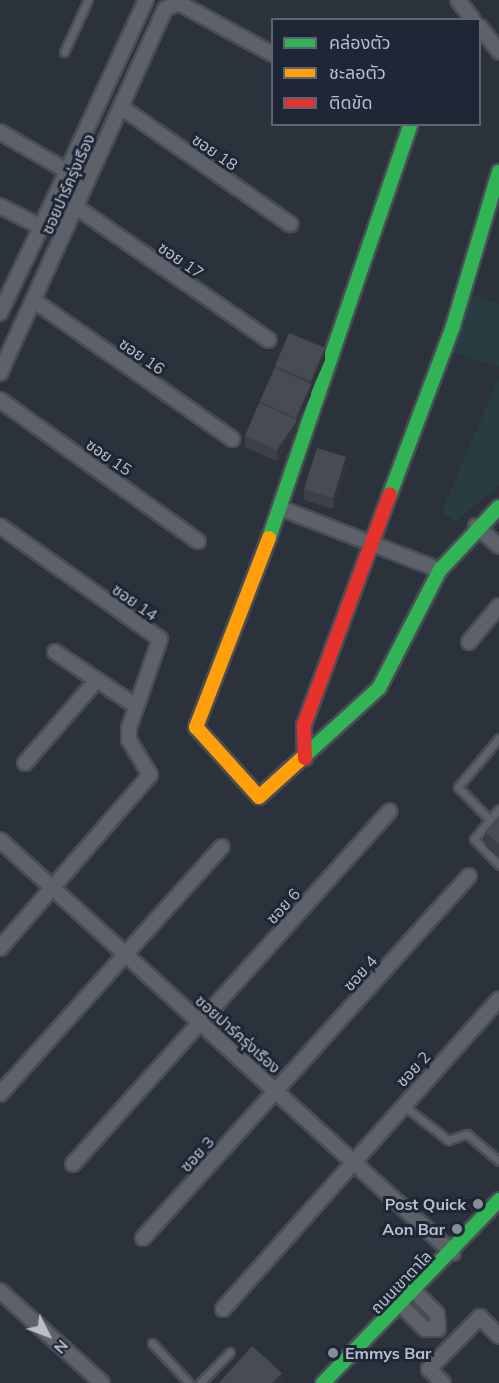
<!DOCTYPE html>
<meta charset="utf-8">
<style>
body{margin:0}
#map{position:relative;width:499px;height:1383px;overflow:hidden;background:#2c323c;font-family:Mulish,"Noto Sans Thai",sans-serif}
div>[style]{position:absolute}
.green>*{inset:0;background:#293c42}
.roads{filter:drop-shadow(2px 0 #494d54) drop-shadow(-2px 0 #494d54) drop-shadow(0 2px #494d54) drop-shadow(0 -2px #494d54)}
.lane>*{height:7px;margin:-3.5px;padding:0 3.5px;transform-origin:3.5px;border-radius:3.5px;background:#5d6169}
.street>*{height:14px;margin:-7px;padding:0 7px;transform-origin:7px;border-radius:7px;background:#5d6169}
.fast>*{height:14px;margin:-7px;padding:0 7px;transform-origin:7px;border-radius:7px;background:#30b455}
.slow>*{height:14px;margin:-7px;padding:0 7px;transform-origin:7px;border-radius:7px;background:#ff9f0a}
.jam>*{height:14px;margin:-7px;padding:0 7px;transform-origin:7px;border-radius:7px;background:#e5322d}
.wall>*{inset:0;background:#3d4048}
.shaded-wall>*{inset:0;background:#32343b}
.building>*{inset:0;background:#474b54}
.dots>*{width:16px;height:16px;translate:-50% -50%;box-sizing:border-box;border:3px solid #1f2737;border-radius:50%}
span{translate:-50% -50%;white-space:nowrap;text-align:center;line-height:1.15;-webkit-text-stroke:6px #1f2737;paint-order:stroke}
.street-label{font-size:16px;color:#b8becb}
.poi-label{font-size:16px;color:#b8becb;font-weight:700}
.right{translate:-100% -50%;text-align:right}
.left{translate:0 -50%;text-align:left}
.legend{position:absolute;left:271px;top:18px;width:210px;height:108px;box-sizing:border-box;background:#1f2737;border:2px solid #5c6372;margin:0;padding:8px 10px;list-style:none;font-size:18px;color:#b8becb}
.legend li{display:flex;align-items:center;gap:12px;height:30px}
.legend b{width:30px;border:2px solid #5c6372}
.north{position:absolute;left:18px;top:1305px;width:60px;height:60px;-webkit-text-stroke:4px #1f2737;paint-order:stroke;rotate:132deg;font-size:16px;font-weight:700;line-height:24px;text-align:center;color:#b8becb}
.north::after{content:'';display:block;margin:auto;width:21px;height:27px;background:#b8becb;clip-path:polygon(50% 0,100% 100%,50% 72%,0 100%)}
</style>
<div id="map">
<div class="green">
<div style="clip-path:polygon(470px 294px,499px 304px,499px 367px,451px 351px)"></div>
<div style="clip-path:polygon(499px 377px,499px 485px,455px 522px,442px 511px)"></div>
</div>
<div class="roads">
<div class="lane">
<div style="left:64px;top:52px;width:57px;rotate:-65.2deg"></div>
<div style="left:499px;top:809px;width:39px;rotate:130deg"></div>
<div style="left:474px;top:839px;width:36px;rotate:46deg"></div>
<div style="left:490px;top:820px;width:46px;rotate:-134.1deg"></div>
<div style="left:458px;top:787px;width:64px;rotate:-50.1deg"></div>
<div style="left:404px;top:1106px;width:56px;rotate:37.7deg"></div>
<div style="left:448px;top:1140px;width:20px;rotate:-18deg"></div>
<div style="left:467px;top:1134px;width:42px;rotate:40.2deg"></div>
<div style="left:152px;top:1343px;width:54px;rotate:47.2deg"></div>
<div style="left:200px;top:1383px;width:43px;rotate:-45.9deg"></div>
</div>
<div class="street">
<div style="left:458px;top:0;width:25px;rotate:53deg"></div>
<div style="left:480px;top:27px;width:31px;rotate:52deg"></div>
<div style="left:121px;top:107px;width:206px;rotate:34.7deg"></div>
<div style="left:0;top:132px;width:78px;rotate:30.2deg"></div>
<div style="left:67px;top:171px;width:188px;rotate:-65.2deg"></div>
<div style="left:0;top:206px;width:46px;rotate:27.1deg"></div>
<div style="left:41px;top:227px;width:62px;rotate:-65.1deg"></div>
<div style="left:76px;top:207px;width:234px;rotate:34.6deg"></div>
<div style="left:33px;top:300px;width:243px;rotate:34.9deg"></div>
<div style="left:0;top:313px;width:95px;rotate:-64.5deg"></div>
<div style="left:0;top:373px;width:400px;rotate:-65.6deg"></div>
<div style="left:165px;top:9px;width:15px;rotate:-23deg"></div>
<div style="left:179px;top:3px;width:106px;rotate:28.7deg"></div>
<div style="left:0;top:400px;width:243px;rotate:35.5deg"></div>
<div style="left:280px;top:508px;width:172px;rotate:21.2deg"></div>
<div style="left:0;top:526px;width:196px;rotate:35.2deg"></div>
<div style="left:160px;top:639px;width:94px;rotate:109.2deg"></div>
<div style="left:129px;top:728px;width:12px;rotate:90deg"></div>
<div style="left:129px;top:740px;width:41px;rotate:59deg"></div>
<div style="left:150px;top:775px;width:229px;rotate:130.9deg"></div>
<div style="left:476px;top:526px;width:30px;rotate:41deg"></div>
<div style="left:469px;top:642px;width:47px;rotate:-50.2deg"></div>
<div style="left:55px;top:652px;width:97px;rotate:33.7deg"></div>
<div style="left:25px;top:763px;width:108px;rotate:-49.1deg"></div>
<div style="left:0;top:840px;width:613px;rotate:42.36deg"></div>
<div style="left:0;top:1094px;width:332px;rotate:-48.1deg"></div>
<div style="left:73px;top:1164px;width:474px;rotate:-48.1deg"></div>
<div style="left:143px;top:1238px;width:487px;rotate:-48deg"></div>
<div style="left:0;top:1291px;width:137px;rotate:42deg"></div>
<div style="left:402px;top:1306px;width:33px;rotate:45deg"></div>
<div style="left:425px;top:1329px;width:13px"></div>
<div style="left:438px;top:1329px;width:15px;rotate:-94deg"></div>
<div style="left:437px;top:1314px;width:31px;rotate:-135deg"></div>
<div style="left:223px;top:1309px;width:415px;rotate:-48.3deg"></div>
<div style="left:443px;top:1383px;width:20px;rotate:-135deg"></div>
<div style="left:429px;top:1369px;width:73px;rotate:-45.6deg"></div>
<div style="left:480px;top:1317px;width:27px;rotate:45deg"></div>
</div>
<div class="fast">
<div style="left:390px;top:494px;width:179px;rotate:-69.4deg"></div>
<div style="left:453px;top:326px;width:161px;rotate:-73.4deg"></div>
<div style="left:269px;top:538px;width:438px;rotate:-71.1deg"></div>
<div style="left:301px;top:759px;width:105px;rotate:-42.3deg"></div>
<div style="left:379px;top:688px;width:133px;rotate:-62.7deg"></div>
<div style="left:440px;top:570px;width:86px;rotate:-46.9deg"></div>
<div style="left:323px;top:1383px;width:254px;rotate:-46.1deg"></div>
</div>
<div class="slow">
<div style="left:269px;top:538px;width:203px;rotate:111.1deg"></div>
<div style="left:196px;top:727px;width:94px;rotate:48deg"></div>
<div style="left:259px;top:797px;width:57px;rotate:-42.1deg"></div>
</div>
<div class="jam">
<div style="left:305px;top:758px;width:33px;rotate:-92deg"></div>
<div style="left:304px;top:725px;width:246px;rotate:-69.6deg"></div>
</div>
</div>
<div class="wall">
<div style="clip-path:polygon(325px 360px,311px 392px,311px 395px,297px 425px,297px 431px,277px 461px,245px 447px,245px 436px,275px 366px)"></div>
<div style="clip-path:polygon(346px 468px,333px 509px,304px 500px,304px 489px)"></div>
<div style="clip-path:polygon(499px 816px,499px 858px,485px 846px,485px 832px)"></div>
</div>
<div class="shaded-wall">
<div style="clip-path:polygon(325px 348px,325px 360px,311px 392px,311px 381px)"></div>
<div style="clip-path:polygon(311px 384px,311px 395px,297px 425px,297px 431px,277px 461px,277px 450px,296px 422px,296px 418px)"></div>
<div style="clip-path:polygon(346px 457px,346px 468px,333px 509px,333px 498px)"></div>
<div style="clip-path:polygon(282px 1373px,282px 1383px,272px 1383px)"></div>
</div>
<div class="building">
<div style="clip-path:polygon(289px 333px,325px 348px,311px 381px,275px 366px)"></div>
<div style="clip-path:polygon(275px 368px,311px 384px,296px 418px,260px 401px)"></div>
<div style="clip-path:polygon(259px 403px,297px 420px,277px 450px,245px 436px)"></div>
<div style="clip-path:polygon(317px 448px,346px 457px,333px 498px,304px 489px)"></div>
<div style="clip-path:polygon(499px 816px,499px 844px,485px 832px)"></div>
<div style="clip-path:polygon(252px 1346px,282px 1373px,272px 1383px,219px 1383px)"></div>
</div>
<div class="dots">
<div style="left:478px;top:1204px;background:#878d99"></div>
<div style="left:457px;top:1229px;background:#878d99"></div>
<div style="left:333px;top:1353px;background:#878d99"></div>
</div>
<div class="street-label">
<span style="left:215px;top:152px;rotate:35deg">ซอย 18</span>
<span style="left:68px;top:184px;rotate:-66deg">ซอยปาร์ครุ่งเรือง</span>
<span style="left:181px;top:260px;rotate:35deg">ซอย 17</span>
<span style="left:142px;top:356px;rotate:35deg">ซอย 16</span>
<span style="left:109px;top:457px;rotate:35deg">ซอย 15</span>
<span style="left:135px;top:602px;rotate:35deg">ซอย 14</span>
<span style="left:283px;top:906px;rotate:-48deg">ซอย 6</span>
<span style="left:360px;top:973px;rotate:-48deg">ซอย 4</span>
<span style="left:238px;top:1034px;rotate:42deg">ซอยปาร์ครุ่งเรือง</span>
<span style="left:413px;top:1069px;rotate:-47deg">ซอย 2</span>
<span style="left:197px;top:1154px;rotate:-48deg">ซอย 3</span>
<span style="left:401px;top:1282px;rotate:-46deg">ถนนเขาตาโล</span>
</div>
<div class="poi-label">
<span class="right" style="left:466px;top:1204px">Post Quick</span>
<span class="right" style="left:445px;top:1229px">Aon Bar</span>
<span class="left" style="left:345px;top:1353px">Emmys Bar</span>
</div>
<ul class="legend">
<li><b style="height:8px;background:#30b455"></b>คล่องตัว</li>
<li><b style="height:8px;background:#ff9f0a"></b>ชะลอตัว</li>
<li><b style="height:8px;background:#e5322d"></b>ติดขัด</li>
</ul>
<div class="north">N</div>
</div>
